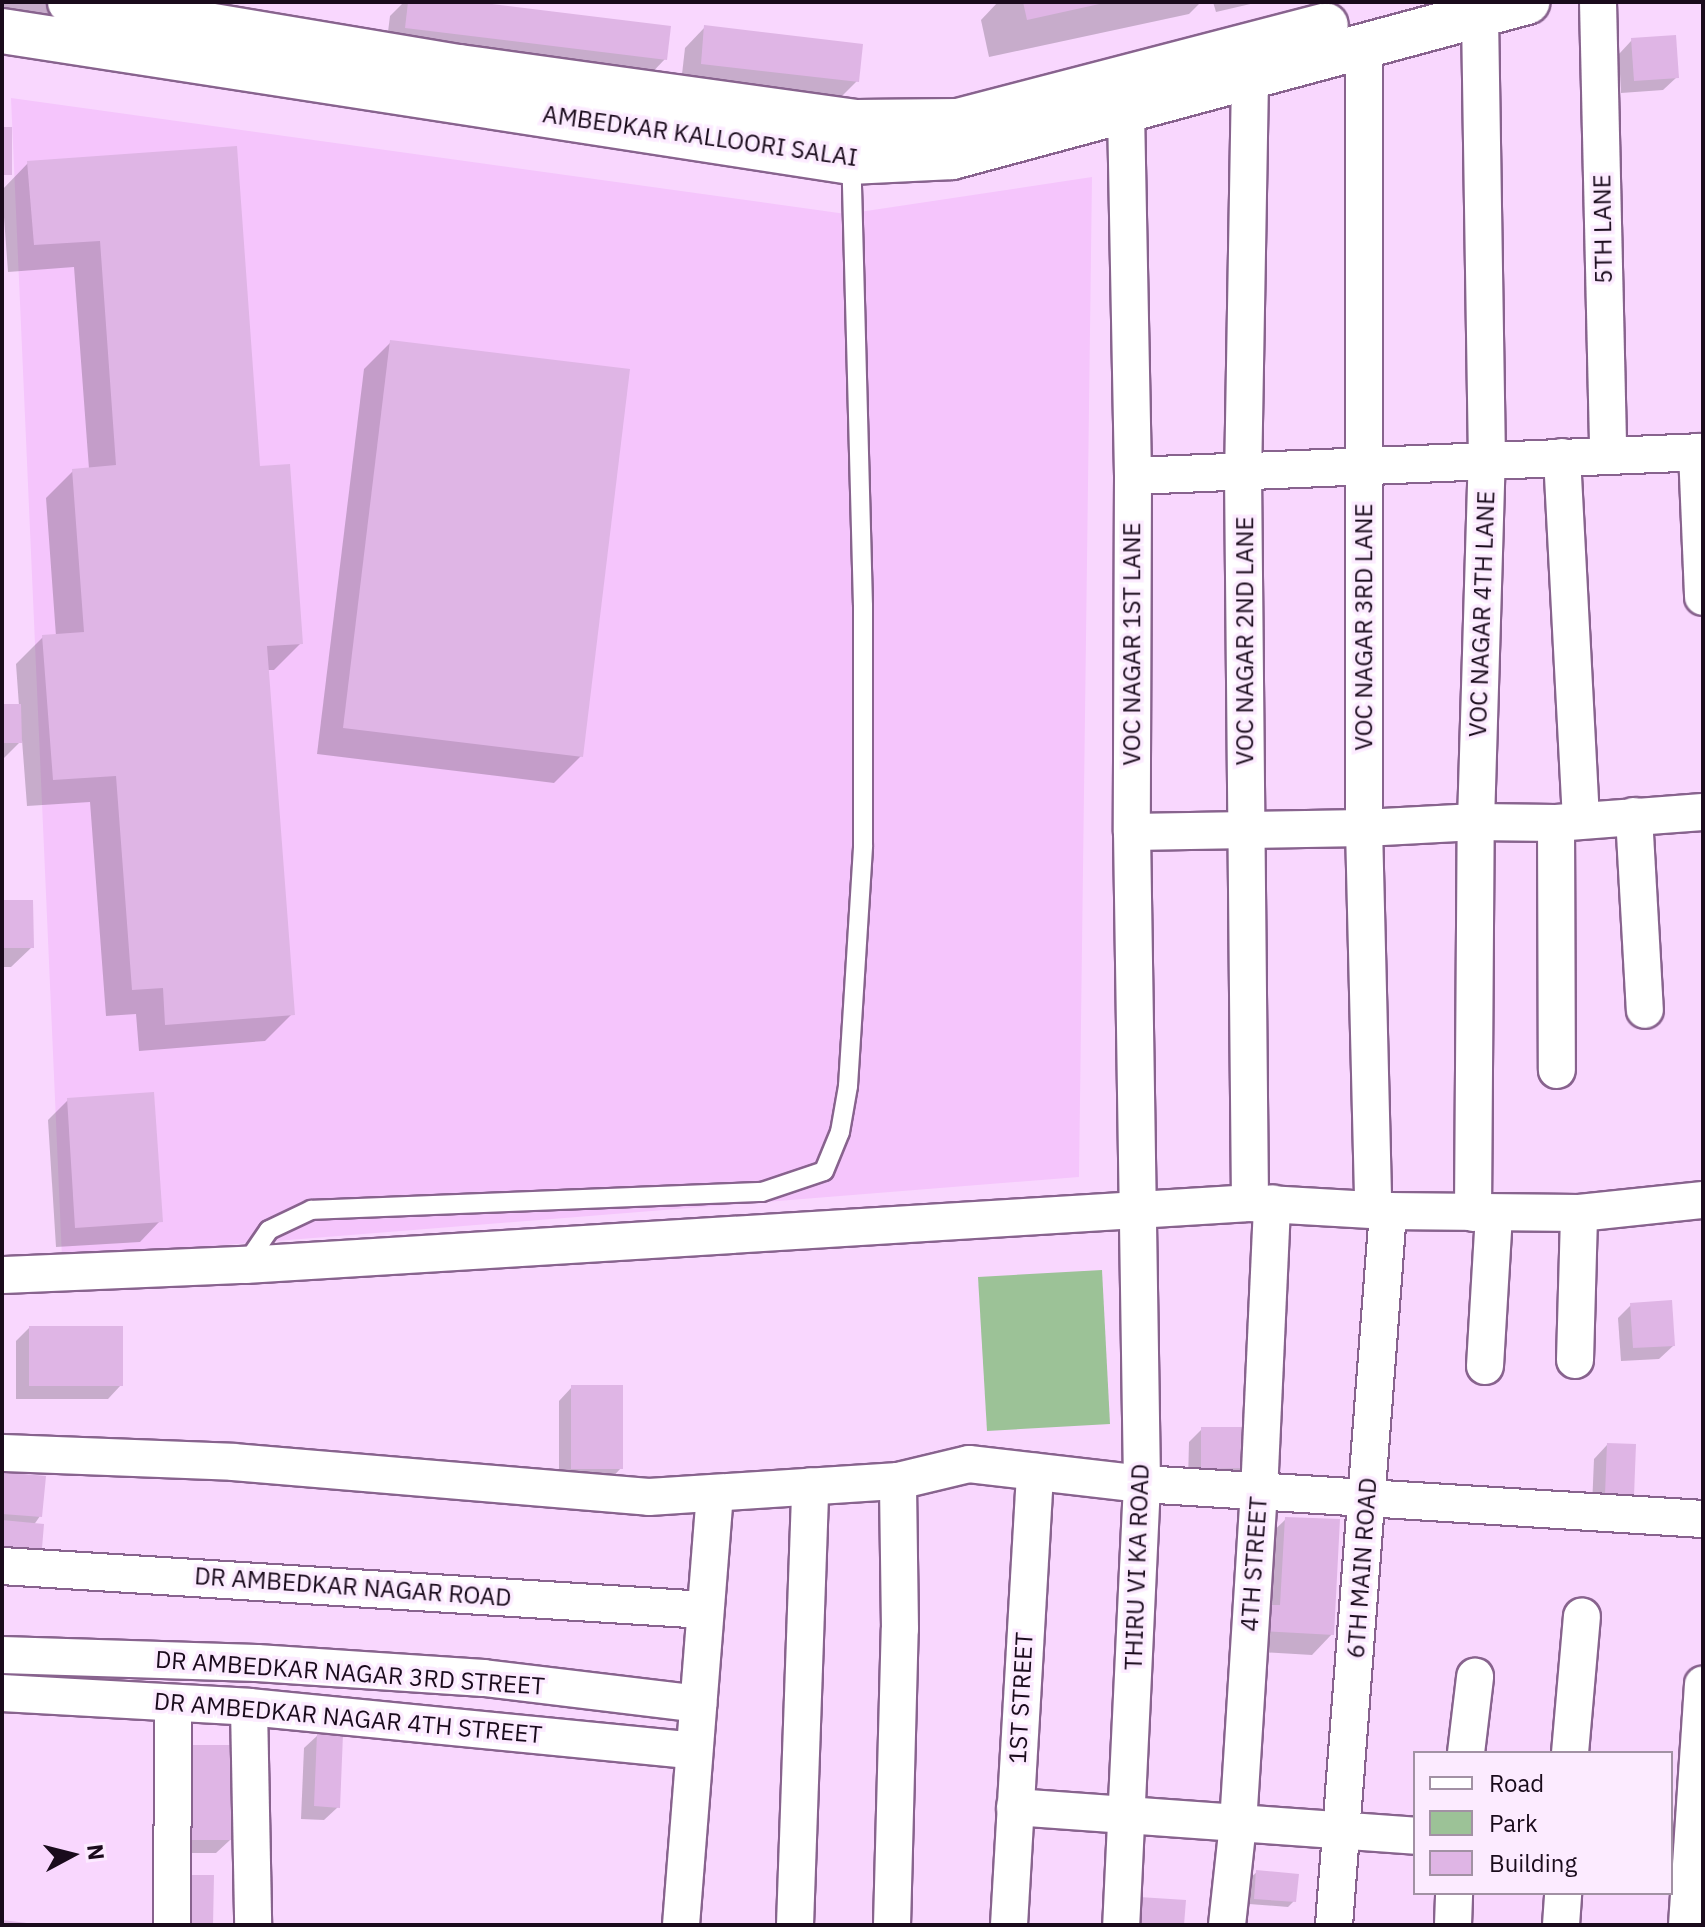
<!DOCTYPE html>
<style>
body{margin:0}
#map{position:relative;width:1705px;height:1927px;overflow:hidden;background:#f9d7fe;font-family:"IBM Plex Sans",sans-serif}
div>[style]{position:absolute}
.built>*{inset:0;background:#f5c5fc}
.green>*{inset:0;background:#9cc297}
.shadow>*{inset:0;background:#0003}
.building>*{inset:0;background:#dfb5e5}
.roads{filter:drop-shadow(2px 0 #88638e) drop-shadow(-2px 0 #88638e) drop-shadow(0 2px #88638e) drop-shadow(0 -2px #88638e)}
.service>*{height:18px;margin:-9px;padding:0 9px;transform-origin:9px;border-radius:9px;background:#fff}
.minor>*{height:36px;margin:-18px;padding:0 18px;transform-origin:18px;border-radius:18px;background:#fff}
.secondary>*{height:44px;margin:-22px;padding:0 22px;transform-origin:22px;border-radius:22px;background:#fff}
span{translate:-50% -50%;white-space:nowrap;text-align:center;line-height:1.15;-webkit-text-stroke:7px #fcebff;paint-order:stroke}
.street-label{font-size:24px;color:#1a0b1c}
.frame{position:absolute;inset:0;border:4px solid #1a0b1c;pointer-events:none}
.legend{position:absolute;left:1413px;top:1751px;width:260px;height:144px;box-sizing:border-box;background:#fcebff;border:2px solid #a291a4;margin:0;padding:10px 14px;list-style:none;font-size:24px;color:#1a0b1c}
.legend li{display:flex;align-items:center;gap:16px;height:40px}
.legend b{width:40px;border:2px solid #a291a4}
.north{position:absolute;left:32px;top:1815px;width:80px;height:80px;-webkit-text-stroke:6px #fcebff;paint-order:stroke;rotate:83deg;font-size:22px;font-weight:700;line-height:32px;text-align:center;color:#1a0b1c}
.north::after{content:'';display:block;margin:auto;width:28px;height:36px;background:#1a0b1c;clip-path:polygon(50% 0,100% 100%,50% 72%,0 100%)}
</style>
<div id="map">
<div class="built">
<div style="clip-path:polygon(11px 98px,846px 214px,1092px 177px,1079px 1177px,62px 1258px)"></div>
</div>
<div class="green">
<div style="clip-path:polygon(1102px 1270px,1110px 1424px,987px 1431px,978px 1277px)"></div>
</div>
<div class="shadow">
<div style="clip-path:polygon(2px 2px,189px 2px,188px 8px,2px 21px)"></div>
<div style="clip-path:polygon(404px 2px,460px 2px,665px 59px,645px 80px,386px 48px,390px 16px)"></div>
<div style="clip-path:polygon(998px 2px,1201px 2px,1189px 14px,989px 57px,981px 20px)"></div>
<div style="clip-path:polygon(1213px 2px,1259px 2px,1216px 12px)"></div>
<div style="clip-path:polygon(705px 27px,857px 81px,837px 101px,681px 83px,685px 48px)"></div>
<div style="clip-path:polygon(1632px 40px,1677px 77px,1663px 90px,1621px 93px,1619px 54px)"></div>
<div style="clip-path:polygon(235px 149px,258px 468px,301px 643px,274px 670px,267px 670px,292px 1014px,265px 1041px,139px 1051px,136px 1014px,106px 1016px,90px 802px,27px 806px,22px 740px,2px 760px,2px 706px,19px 706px,16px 664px,43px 637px,56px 636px,46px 498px,73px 471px,89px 469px,74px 267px,8px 272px,2px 190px,28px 163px)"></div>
<div style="clip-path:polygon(391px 342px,581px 756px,554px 783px,317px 754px,364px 369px)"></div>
<div style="clip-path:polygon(2px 902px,32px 947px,11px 967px,2px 967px)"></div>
<div style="clip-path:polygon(68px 1100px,160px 1221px,140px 1242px,56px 1247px,48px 1120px)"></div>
<div style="clip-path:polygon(1631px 1305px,1673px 1346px,1659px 1359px,1621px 1361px,1618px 1318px)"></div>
<div style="clip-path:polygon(29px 1328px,121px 1385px,108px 1399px,16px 1399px,16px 1341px)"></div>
<div style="clip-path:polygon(572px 1387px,621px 1468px,608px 1482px,559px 1482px,559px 1401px)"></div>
<div style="clip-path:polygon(1202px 1429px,1244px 1468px,1231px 1481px,1188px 1481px,1189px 1442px)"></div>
<div style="clip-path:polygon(1607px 1445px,1632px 1495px,1618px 1508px,1592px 1507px,1594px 1459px)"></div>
<div style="clip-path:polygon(2px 1474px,40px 1516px,2px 1571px)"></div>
<div style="clip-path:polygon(1286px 1519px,1332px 1634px,1312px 1655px,1244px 1651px,1265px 1539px)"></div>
<div style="clip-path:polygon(318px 1735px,338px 1807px,324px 1820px,301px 1819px,304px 1748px)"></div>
<div style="clip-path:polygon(174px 1761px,230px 1840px,216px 1853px,174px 1853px)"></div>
<div style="clip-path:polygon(1257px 1872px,1294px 1901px,1288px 1907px,1249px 1904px,1250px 1878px)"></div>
</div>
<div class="building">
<div style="clip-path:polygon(408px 2px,476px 2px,671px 26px,667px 60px,405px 28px)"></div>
<div style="clip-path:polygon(1023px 2px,1104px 2px,1104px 3px,1027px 20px)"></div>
<div style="clip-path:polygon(704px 25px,863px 44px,859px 82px,701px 64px)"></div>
<div style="clip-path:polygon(1676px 35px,1679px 78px,1634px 81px,1631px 38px)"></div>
<div style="clip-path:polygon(2px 127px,12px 127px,12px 175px,2px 175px)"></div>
<div style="clip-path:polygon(237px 146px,260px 466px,290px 464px,303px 644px,267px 646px,295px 1015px,165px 1025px,163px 988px,132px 990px,116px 776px,53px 780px,42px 635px,84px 632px,72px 469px,116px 465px,100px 241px,34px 245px,27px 161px)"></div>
<div style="clip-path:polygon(390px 340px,630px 369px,583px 757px,343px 728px)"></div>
<div style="clip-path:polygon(2px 704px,21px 704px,22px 743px,2px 743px)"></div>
<div style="clip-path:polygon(2px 900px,33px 900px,34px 948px,2px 948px)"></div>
<div style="clip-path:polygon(154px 1092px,163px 1222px,75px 1228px,67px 1098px)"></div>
<div style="clip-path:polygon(1672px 1300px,1675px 1346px,1633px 1348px,1630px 1303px)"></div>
<div style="clip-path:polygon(29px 1326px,123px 1326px,123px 1386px,29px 1386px)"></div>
<div style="clip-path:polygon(571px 1385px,623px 1385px,623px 1469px,571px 1469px)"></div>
<div style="clip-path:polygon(1201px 1427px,1246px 1427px,1246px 1468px,1201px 1469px)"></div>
<div style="clip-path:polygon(1607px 1443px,1636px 1444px,1634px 1496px,1605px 1495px)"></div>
<div style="clip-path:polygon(2px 1472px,46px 1476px,42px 1517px,2px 1514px)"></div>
<div style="clip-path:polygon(1285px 1517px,1340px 1519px,1334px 1635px,1263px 1631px,1265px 1605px,1280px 1605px)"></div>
<div style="clip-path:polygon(2px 1520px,44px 1524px,41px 1560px,2px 1557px)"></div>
<div style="clip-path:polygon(317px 1733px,343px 1734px,340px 1808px,314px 1806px)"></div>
<div style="clip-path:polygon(187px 1745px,232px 1745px,232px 1840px,187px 1840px)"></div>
<div style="clip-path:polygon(1256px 1870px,1299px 1874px,1296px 1902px,1254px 1899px)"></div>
<div style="clip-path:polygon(184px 1875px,214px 1875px,213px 1925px,183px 1925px)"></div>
<div style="clip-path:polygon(1139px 1897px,1186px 1900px,1184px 1925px,1137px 1925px)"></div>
<div style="clip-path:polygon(2px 1920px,27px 1923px,27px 1925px,2px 1925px)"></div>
</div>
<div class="roads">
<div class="service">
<div style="left:245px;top:1265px;width:42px;rotate:-55.6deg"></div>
<div style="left:269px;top:1230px;width:47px;rotate:-25.5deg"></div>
<div style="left:311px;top:1210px;width:451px;rotate:-2.3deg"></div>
<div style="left:762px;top:1192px;width:65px;rotate:-18.7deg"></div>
<div style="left:824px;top:1171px;width:42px;rotate:-67.7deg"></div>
<div style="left:840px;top:1132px;width:47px;rotate:-80.1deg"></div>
<div style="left:848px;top:1086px;width:241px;rotate:-86.4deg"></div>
<div style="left:863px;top:845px;width:239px;rotate:-90deg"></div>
<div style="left:863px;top:606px;width:444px;rotate:-91.5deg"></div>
</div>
<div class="minor">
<div style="left:1598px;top:2px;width:454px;rotate:88.7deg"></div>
<div style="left:1364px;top:46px;width:782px;rotate:90deg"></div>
<div style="left:1364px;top:828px;width:381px;rotate:88.6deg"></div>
<div style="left:1250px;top:79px;width:393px;rotate:91deg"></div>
<div style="left:1243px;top:472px;width:731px;rotate:89.45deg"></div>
<div style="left:1120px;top:84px;width:28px;rotate:77deg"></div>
<div style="left:1126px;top:111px;width:365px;rotate:88.9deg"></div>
<div style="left:1133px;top:476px;width:356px;rotate:90.2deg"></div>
<div style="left:1132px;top:832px;width:652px;rotate:89.12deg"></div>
<div style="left:1142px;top:1484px;width:441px;rotate:92.7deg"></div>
<div style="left:1697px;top:452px;width:145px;rotate:87.6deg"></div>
<div style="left:1562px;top:457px;width:363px;rotate:87deg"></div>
<div style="left:1133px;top:476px;width:571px;rotate:-2.41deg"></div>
<div style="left:1634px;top:816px;width:194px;rotate:86.8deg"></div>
<div style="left:1556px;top:823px;width:247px;rotate:89.8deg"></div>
<div style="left:1132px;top:832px;width:232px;rotate:-1deg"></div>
<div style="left:1364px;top:828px;width:112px;rotate:-3.1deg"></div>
<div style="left:1476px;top:822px;width:80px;rotate:0.7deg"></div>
<div style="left:1556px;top:823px;width:147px;rotate:-4.3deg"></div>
<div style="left:1473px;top:1213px;width:391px;rotate:-89.6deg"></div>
<div style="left:1476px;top:822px;width:361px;rotate:-88.3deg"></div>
<div style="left:1487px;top:461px;width:447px;rotate:-90.9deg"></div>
<div style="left:2px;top:1275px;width:243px;rotate:-2.4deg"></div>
<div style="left:245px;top:1265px;width:1007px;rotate:-3.53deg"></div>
<div style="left:1250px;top:1203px;width:138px;rotate:3.3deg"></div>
<div style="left:1388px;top:1211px;width:191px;rotate:0.6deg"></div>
<div style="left:1579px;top:1213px;width:125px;rotate:-6deg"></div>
<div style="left:1575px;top:1360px;width:147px;rotate:-88.4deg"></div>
<div style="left:1485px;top:1366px;width:153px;rotate:-86.6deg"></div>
<div style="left:2px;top:1453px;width:231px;rotate:2.2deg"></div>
<div style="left:233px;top:1462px;width:417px;rotate:4.8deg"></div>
<div style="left:649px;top:1497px;width:250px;rotate:-3.7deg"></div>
<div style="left:898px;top:1481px;width:73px;rotate:-13.5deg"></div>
<div style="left:969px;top:1464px;width:174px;rotate:6.6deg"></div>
<div style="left:1142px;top:1484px;width:562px;rotate:3.57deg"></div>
<div style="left:2px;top:1566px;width:704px;rotate:3.58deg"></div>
<div style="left:2px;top:1655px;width:255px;rotate:1.8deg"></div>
<div style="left:257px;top:1663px;width:227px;rotate:3.8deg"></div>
<div style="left:484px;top:1678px;width:216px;rotate:6.9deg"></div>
<div style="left:2px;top:1693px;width:247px;rotate:3.2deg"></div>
<div style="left:249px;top:1707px;width:447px;rotate:5.6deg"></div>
<div style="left:249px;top:1707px;width:218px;rotate:88.9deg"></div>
<div style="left:1466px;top:1753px;width:77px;rotate:-83.2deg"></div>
<div style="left:1570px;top:1753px;width:137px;rotate:-85deg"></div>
<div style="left:1015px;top:1807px;width:401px;rotate:4.1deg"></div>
<div style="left:172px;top:1925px;width:222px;rotate:-89.7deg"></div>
<div style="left:681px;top:1925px;width:431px;rotate:-85.5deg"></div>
<div style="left:795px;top:1925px;width:439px;rotate:-88deg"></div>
<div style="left:892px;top:1925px;width:296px;rotate:-88.5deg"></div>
<div style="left:900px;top:1629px;width:148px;rotate:-90.8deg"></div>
<div style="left:1009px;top:1925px;width:454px;rotate:-86.7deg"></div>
<div style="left:1227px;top:1925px;width:102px;rotate:-83.8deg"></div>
<div style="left:1238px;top:1824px;width:332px;rotate:-86.4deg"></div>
<div style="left:1259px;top:1493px;width:290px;rotate:-87.4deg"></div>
<div style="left:1334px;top:1925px;width:716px;rotate:-85.67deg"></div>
<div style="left:1453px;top:1925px;width:32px;rotate:-88deg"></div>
<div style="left:1561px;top:1925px;width:32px;rotate:-86deg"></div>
<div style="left:1687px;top:1925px;width:241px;rotate:-86.2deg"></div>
</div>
<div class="secondary">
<div style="left:70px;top:2px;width:394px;rotate:9.5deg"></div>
<div style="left:459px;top:67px;width:401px;rotate:7.9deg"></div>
<div style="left:856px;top:122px;width:102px;rotate:-0.6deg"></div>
<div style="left:958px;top:121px;width:380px;rotate:-14.6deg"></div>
<div style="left:2px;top:31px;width:859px;rotate:8.77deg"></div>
<div style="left:851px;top:162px;width:101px;rotate:-2.8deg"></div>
<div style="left:952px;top:157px;width:596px;rotate:-15.09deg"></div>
</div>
</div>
<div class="street-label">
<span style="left:700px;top:136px;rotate:8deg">AMBEDKAR KALLOORI SALAI</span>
<span style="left:1603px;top:229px;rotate:-91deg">5TH LANE</span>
<span style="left:1482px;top:614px;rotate:-88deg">VOC NAGAR 4TH LANE</span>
<span style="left:1364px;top:627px;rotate:-90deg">VOC NAGAR 3RD LANE</span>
<span style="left:1245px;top:641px;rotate:-90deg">VOC NAGAR 2ND LANE</span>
<span style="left:1132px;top:644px;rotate:-90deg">VOC NAGAR 1ST LANE</span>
<span style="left:1254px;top:1564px;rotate:-86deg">4TH STREET</span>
<span style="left:1137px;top:1567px;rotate:-88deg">THIRU VI KA ROAD</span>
<span style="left:1362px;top:1568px;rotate:-86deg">6TH MAIN ROAD</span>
<span style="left:353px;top:1587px;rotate:4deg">DR AMBEDKAR NAGAR ROAD</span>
<span style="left:350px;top:1673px;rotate:4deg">DR AMBEDKAR NAGAR 3RD STREET</span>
<span style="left:1021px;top:1698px;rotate:-87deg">1ST STREET</span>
<span style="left:348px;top:1718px;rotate:5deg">DR AMBEDKAR NAGAR 4TH STREET</span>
</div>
<div class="frame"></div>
<ul class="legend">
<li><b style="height:10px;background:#fff"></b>Road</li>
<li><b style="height:22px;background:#9cc297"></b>Park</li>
<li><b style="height:22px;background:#dfb5e5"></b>Building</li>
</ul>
<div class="north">N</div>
</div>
